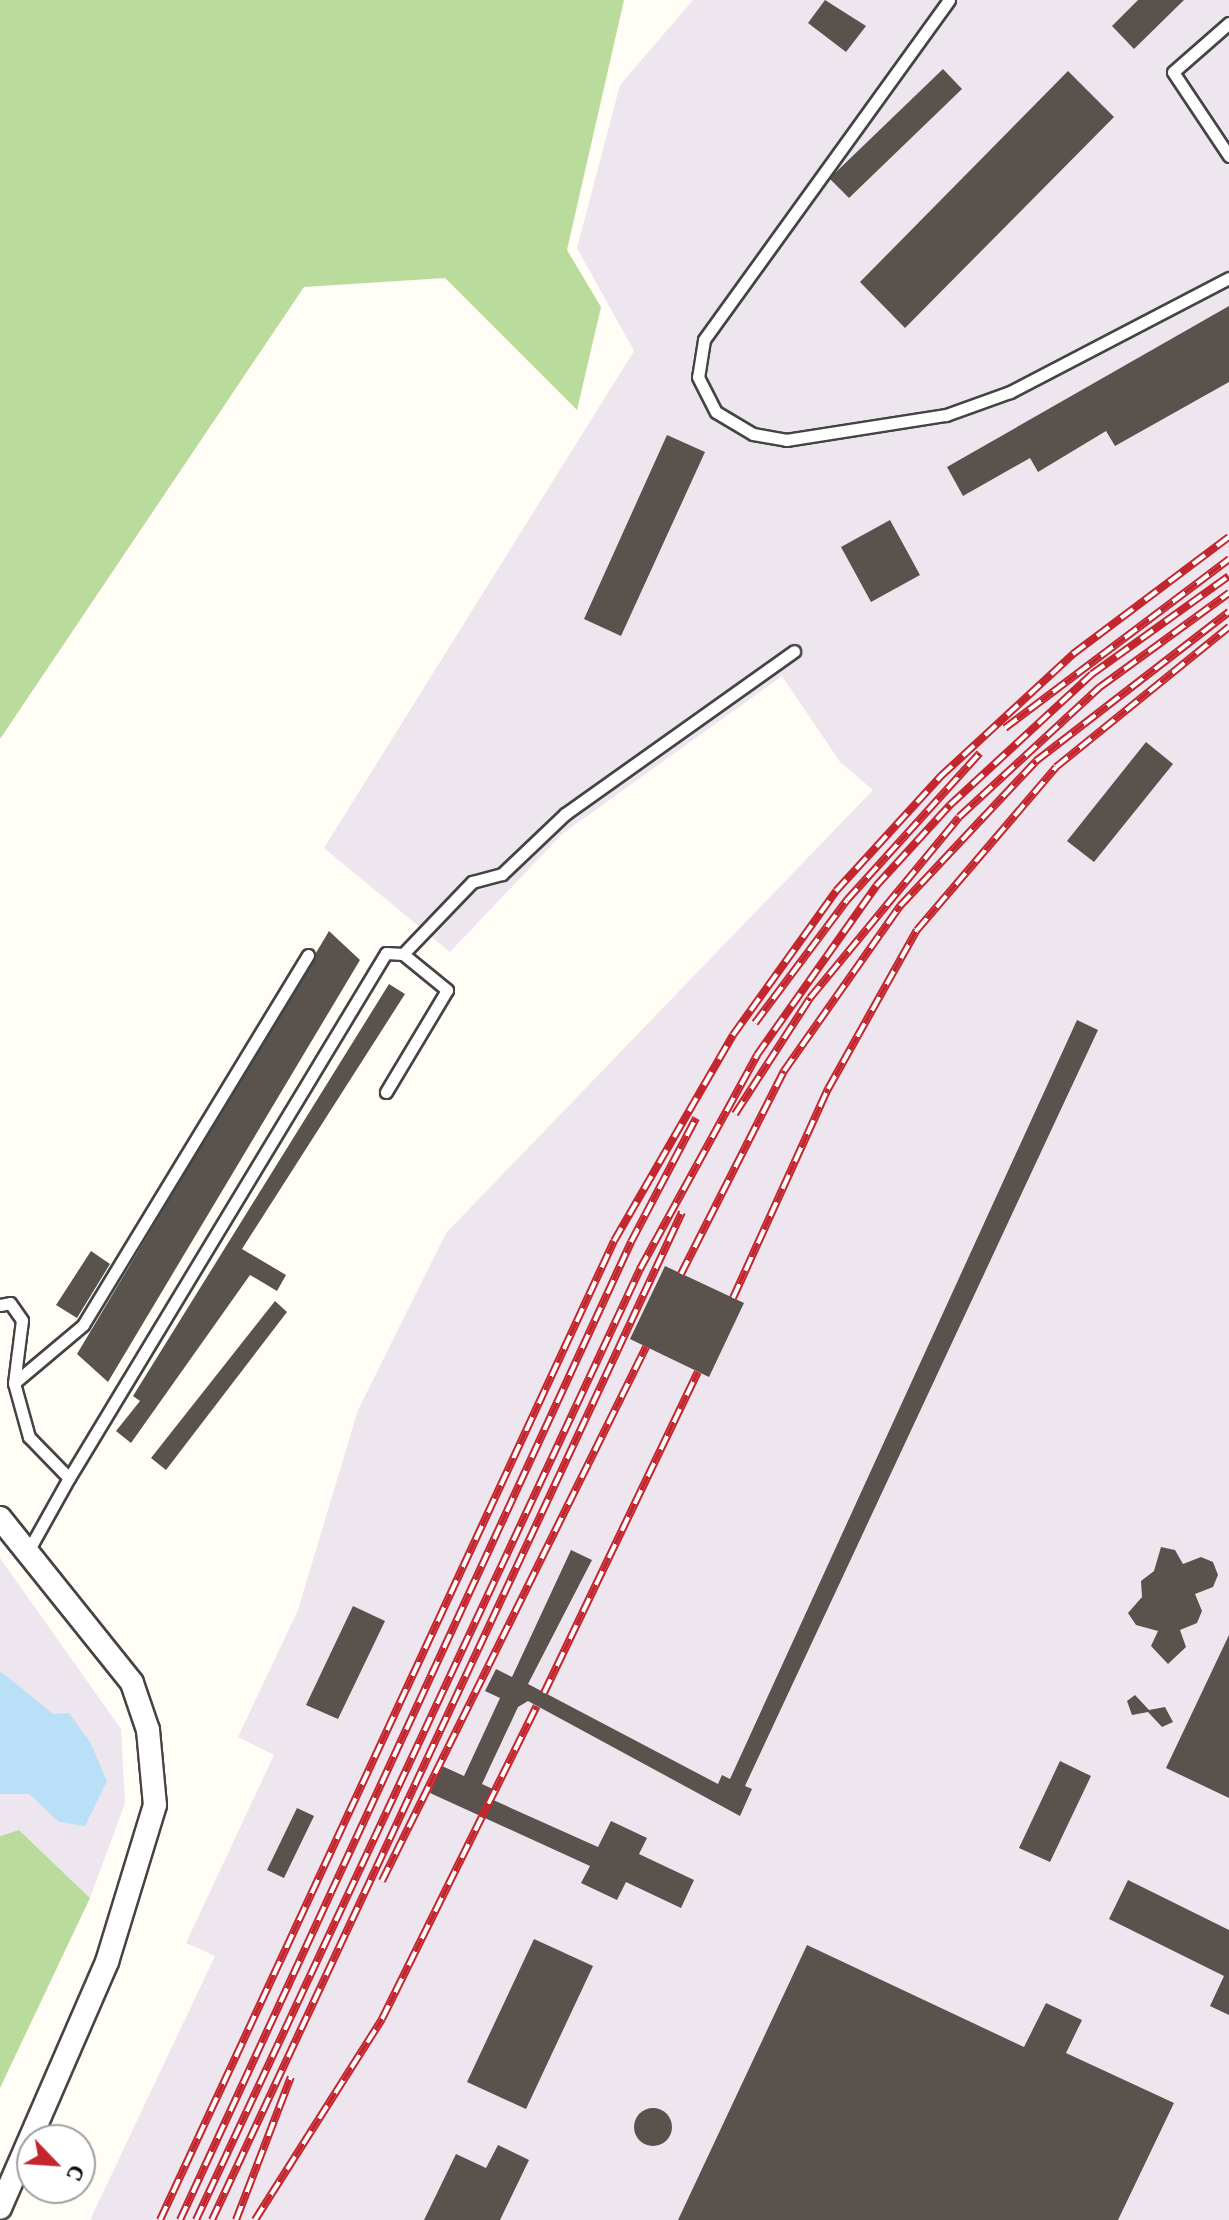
<!DOCTYPE html>
<meta charset="utf-8">
<style>
body{margin:0}
#map{position:relative;width:1229px;height:2220px;overflow:hidden;background:#fffdf5;font-family:"PT Serif",serif}
div>[style]{position:absolute}
.industrial>*{inset:0;background:#eee6ef}
.forest>*{inset:0;background:#b9dc9c}
.water>*{inset:0;background:#b9e0f7}
.building>*{inset:0;background:#5a524d}
.round{border-radius:50%}
.roads{filter:drop-shadow(2px 0 #444) drop-shadow(-2px 0 #444) drop-shadow(0 2px #444) drop-shadow(0 -2px #444)}
.lane>*{height:11px;margin:-5.5px;padding:0 5.5px;transform-origin:5.5px;border-radius:5.5px;background:#fff}
.street>*{height:22px;margin:-11px;padding:0 11px;transform-origin:11px;border-radius:11px;background:#fff}
.rail>*{height:8px;margin-top:-4px;transform-origin:0;background:repeating-linear-gradient(90deg,#fff 0 15px,#c4262e 0 30px);box-sizing:border-box;border-block:2px solid #c4262e}
span{translate:-50% -50%;white-space:nowrap;text-align:center;line-height:1.15;-webkit-text-stroke:8px #fff;paint-order:stroke}
.north{position:absolute;left:16px;top:2124px;width:80px;height:80px;box-sizing:border-box;background:#fff;border:2px solid #a0a0a0;border-radius:50%;rotate:115deg;font-size:22px;font-weight:700;line-height:32px;text-align:center;color:#111}
.north::after{content:'';display:block;margin:auto;width:28px;height:36px;background:#c4262e;clip-path:polygon(50% 0,100% 100%,50% 72%,0 100%)}
</style>
<div id="map">
<div class="industrial">
<div style="clip-path:polygon(693px 0,1229px 0,1229px 2220px,90px 2220px,215px 1956px,186px 1943px,274px 1755px,238px 1737px,298px 1610px,358px 1410px,446px 1233px,873px 790px,840px 762px,782px 676px,562px 834px,450px 952px,324px 848px,634px 351px,577px 248px,620px 85px)"></div>
<div style="clip-path:polygon(0 1558px,121px 1729px,125px 1803px,90px 1898px,19px 1830px,0 1836px)"></div>
</div>
<div class="forest">
<div style="clip-path:polygon(0 0,624px 0,567px 250px,601px 307px,577px 410px,445px 278px,304px 287px,0 739px)"></div>
<div style="clip-path:polygon(19px 1830px,90px 1898px,0 2088px,0 1836px)"></div>
</div>
<div class="water">
<div style="clip-path:polygon(0 1671px,53px 1714px,69px 1713px,90px 1742px,107px 1781px,85px 1826px,59px 1822px,29px 1794px,0 1794px)"></div>
</div>
<div class="building">
<div style="clip-path:polygon(825px 0,866px 26px,846px 52px,808px 23px)"></div>
<div style="clip-path:polygon(1138px 0,1184px 0,1134px 49px,1112px 26px)"></div>
<div style="clip-path:polygon(943px 69px,962px 89px,849px 198px,830px 179px,835px 173px)"></div>
<div style="clip-path:polygon(1068px 71px,1114px 117px,905px 328px,860px 282px)"></div>
<div style="clip-path:polygon(1229px 306px,1229px 382px,1115px 446px,1106px 431px,1038px 472px,1030px 458px,963px 496px,947px 467px)"></div>
<div style="clip-path:polygon(667px 435px,705px 452px,621px 636px,584px 619px)"></div>
<div style="clip-path:polygon(890px 520px,920px 575px,871px 602px,841px 547px)"></div>
<div style="clip-path:polygon(1146px 742px,1173px 764px,1094px 862px,1067px 841px)"></div>
<div style="clip-path:polygon(329px 931px,360px 960px,108px 1382px,77px 1354px)"></div>
<div style="clip-path:polygon(389px 984px,405px 994px,242px 1249px,286px 1275px,277px 1291px,250px 1275px,131px 1443px,116px 1431px,140px 1401px,133px 1396px)"></div>
<div style="clip-path:polygon(1077px 1020px,1098px 1030px,745px 1786px,752px 1789px,740px 1816px,528px 1701px,518px 1707px,482px 1784px,495px 1790px,491px 1799px,598px 1847px,611px 1821px,647px 1838px,639px 1854px,694px 1880px,681px 1908px,626px 1882px,617px 1900px,581px 1883px,590px 1866px,430px 1793px,442px 1766px,464px 1776px,500px 1698px,485px 1691px,496px 1669px,512px 1677px,571px 1550px,592px 1560px,528px 1684px,718px 1784px,722px 1775px,730px 1779px)"></div>
<div style="clip-path:polygon(91px 1251px,110px 1264px,77px 1318px,56px 1305px)"></div>
<div style="clip-path:polygon(665px 1266px,744px 1303px,709px 1377px,630px 1339px)"></div>
<div style="clip-path:polygon(275px 1301px,287px 1312px,166px 1470px,151px 1458px)"></div>
<div style="clip-path:polygon(1161px 1547px,1175px 1550px,1183px 1564px,1201px 1557px,1213px 1562px,1218px 1575px,1213px 1587px,1195px 1594px,1202px 1611px,1197px 1623px,1180px 1630px,1186px 1647px,1168px 1664px,1151px 1646px,1158px 1631px,1136px 1625px,1128px 1613px,1142px 1597px,1141px 1581px,1154px 1571px)"></div>
<div style="clip-path:polygon(353px 1606px,385px 1621px,338px 1719px,306px 1705px)"></div>
<div style="clip-path:polygon(1229px 1635px,1229px 1798px,1166px 1768px)"></div>
<div style="clip-path:polygon(1135px 1695px,1149px 1710px,1165px 1707px,1173px 1722px,1162px 1727px,1148px 1712px,1132px 1715px,1127px 1701px)"></div>
<div style="clip-path:polygon(1060px 1761px,1091px 1776px,1050px 1862px,1019px 1848px)"></div>
<div style="clip-path:polygon(297px 1808px,314px 1816px,284px 1878px,267px 1870px)"></div>
<div style="clip-path:polygon(1128px 1880px,1229px 1930px,1229px 2015px,1210px 2006px,1224px 1976px,1109px 1919px)"></div>
<div style="clip-path:polygon(534px 1939px,593px 1966px,526px 2109px,467px 2082px)"></div>
<div style="clip-path:polygon(807px 1945px,1024px 2047px,1046px 2003px,1082px 2020px,1066px 2053px,1174px 2103px,1118px 2220px,678px 2220px)"></div>
<div class="round" style="left:634px;top:2108px;width:38px;height:38px"></div>
<div style="clip-path:polygon(498px 2145px,529px 2160px,500px 2220px,424px 2220px,456px 2154px,486px 2168px)"></div>
</div>
<div class="roads">
<div class="lane">
<div style="left:949px;top:0;width:419px;rotate:125.8deg"></div>
<div style="left:704px;top:340px;width:37px;rotate:99deg"></div>
<div style="left:698px;top:377px;width:39px;rotate:63deg"></div>
<div style="left:716px;top:412px;width:43px;rotate:30.7deg"></div>
<div style="left:753px;top:434px;width:34px;rotate:10deg"></div>
<div style="left:786px;top:440px;width:162px;rotate:-8.9deg"></div>
<div style="left:946px;top:415px;width:68px;rotate:-19.8deg"></div>
<div style="left:1010px;top:392px;width:247px;rotate:-27.5deg"></div>
<div style="left:1229px;top:23px;width:74px;rotate:138.8deg"></div>
<div style="left:1173px;top:72px;width:101px;rotate:56.3deg"></div>
<div style="left:403px;top:954px;width:100px;rotate:-46.2deg"></div>
<div style="left:472px;top:882px;width:31px;rotate:-15deg"></div>
<div style="left:502px;top:874px;width:87px;rotate:-43.6deg"></div>
<div style="left:565px;top:814px;width:281px;rotate:-35.4deg"></div>
<div style="left:0;top:1305px;width:10px;rotate:-11deg"></div>
<div style="left:10px;top:1303px;width:21px;rotate:55deg"></div>
<div style="left:22px;top:1320px;width:64px;rotate:97.2deg"></div>
<div style="left:14px;top:1383px;width:90px;rotate:-40deg"></div>
<div style="left:83px;top:1325px;width:433px;rotate:-58.7deg"></div>
<div style="left:14px;top:1383px;width:56px;rotate:74.5deg"></div>
<div style="left:29px;top:1437px;width:57px;rotate:45.7deg"></div>
<div style="left:69px;top:1478px;width:613px;rotate:-58.88deg"></div>
<div style="left:386px;top:953px;width:17px;rotate:3deg"></div>
<div style="left:403px;top:954px;width:57px;rotate:39.3deg"></div>
<div style="left:447px;top:990px;width:119px;rotate:120.9deg"></div>
<div style="left:27px;top:1553px;width:86px;rotate:-60.8deg"></div>
</div>
<div class="street">
<div style="left:0;top:1518px;width:211px;rotate:51.3deg"></div>
<div style="left:132px;top:1683px;width:50px;rotate:71.2deg"></div>
<div style="left:148px;top:1730px;width:75px;rotate:84.7deg"></div>
<div style="left:155px;top:1805px;width:164px;rotate:107deg"></div>
<div style="left:107px;top:1962px;width:268px;rotate:113.5deg"></div>
</div>
</div>
<div class="rail">
<div style="left:1005px;top:728px;width:281px;rotate:-37deg"></div>
<div style="left:755px;top:1023px;width:154px;rotate:-53.2deg"></div>
<div style="left:847px;top:900px;width:198px;rotate:-47.9deg"></div>
<div style="left:735px;top:1114px;width:138px;rotate:-57.1deg"></div>
<div style="left:810px;top:998px;width:234px;rotate:-50.5deg"></div>
<div style="left:959px;top:817px;width:192px;rotate:-42.7deg"></div>
<div style="left:1100px;top:687px;width:160px;rotate:-36.1deg"></div>
<div style="left:681px;top:1274px;width:228px;rotate:-63.1deg"></div>
<div style="left:784px;top:1071px;width:202px;rotate:-54.9deg"></div>
<div style="left:900px;top:906px;width:199px;rotate:-46.8deg"></div>
<div style="left:1036px;top:761px;width:244px;rotate:-37.7deg"></div>
<div style="left:733px;top:1298px;width:230px;rotate:-65.6deg"></div>
<div style="left:828px;top:1089px;width:182px;rotate:-60.8deg"></div>
<div style="left:917px;top:930px;width:214px;rotate:-49.5deg"></div>
<div style="left:1056px;top:767px;width:223px;rotate:-39deg"></div>
<div style="left:544px;top:1693px;width:356px;rotate:-64.4deg"></div>
<div style="left:382px;top:1881px;width:596px;rotate:-63.69deg"></div>
<div style="left:160px;top:2220px;width:1079px;rotate:-65.12deg"></div>
<div style="left:614px;top:1241px;width:238px;rotate:-60deg"></div>
<div style="left:733px;top:1035px;width:177px;rotate:-54.4deg"></div>
<div style="left:836px;top:891px;width:156px;rotate:-47.6deg"></div>
<div style="left:941px;top:776px;width:180px;rotate:-42.7deg"></div>
<div style="left:1073px;top:654px;width:195px;rotate:-36.9deg"></div>
<div style="left:180px;top:2220px;width:1077px;rotate:-65.24deg"></div>
<div style="left:631px;top:1242px;width:140px;rotate:-62.3deg"></div>
<div style="left:196px;top:2220px;width:1050px;rotate:-64.97deg"></div>
<div style="left:640px;top:1269px;width:244px;rotate:-61.3deg"></div>
<div style="left:757px;top:1055px;width:207px;rotate:-54.8deg"></div>
<div style="left:876px;top:886px;width:110px;rotate:-47.6deg"></div>
<div style="left:950px;top:805px;width:193px;rotate:-42.7deg"></div>
<div style="left:1092px;top:674px;width:168px;rotate:-35.6deg"></div>
<div style="left:212px;top:2220px;width:1112px;rotate:-65deg"></div>
<div style="left:236px;top:2220px;width:153px;rotate:-69deg"></div>
<div style="left:255px;top:2220px;width:238px;rotate:-57.7deg"></div>
<div style="left:382px;top:2019px;width:349px;rotate:-63.7deg"></div>
</div>
<div class="north">С</div>
</div>
